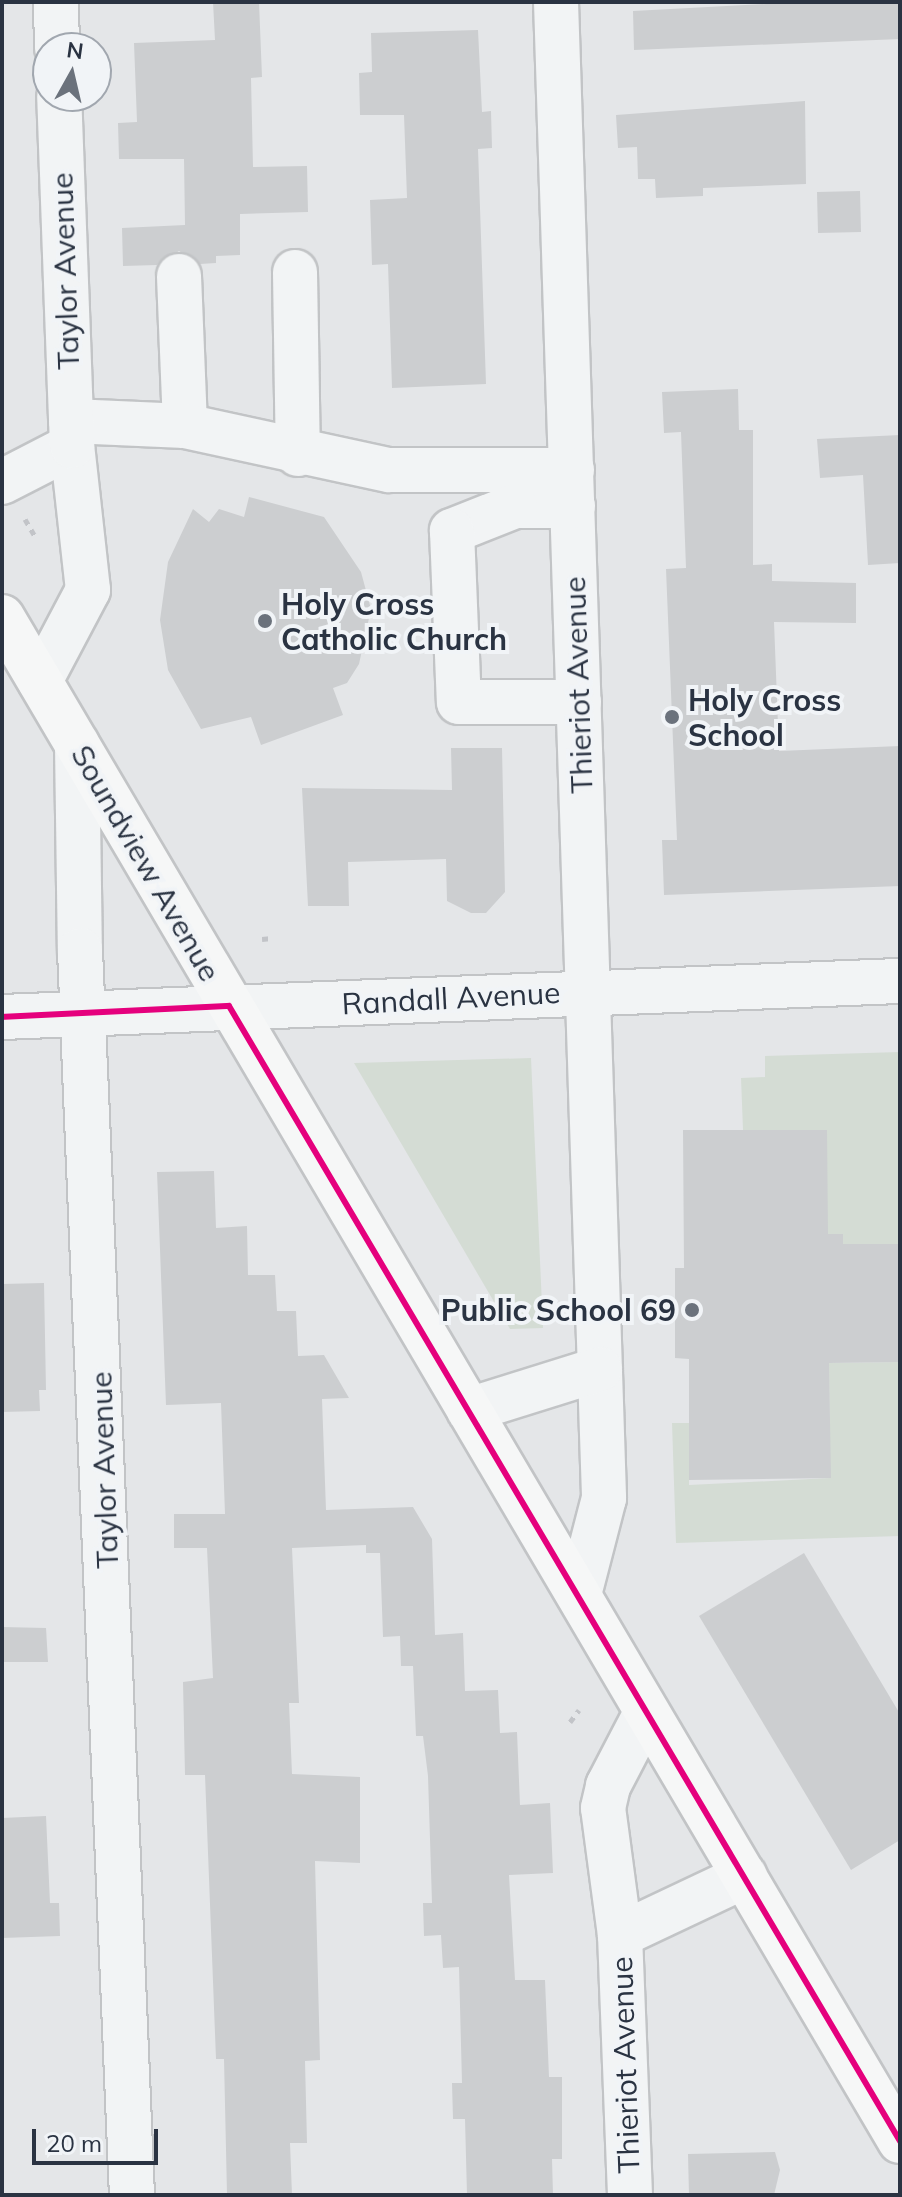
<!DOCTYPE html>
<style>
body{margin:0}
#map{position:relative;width:902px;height:2197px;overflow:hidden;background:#e4e6e8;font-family:Mulish,sans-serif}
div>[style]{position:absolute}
.green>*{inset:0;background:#d4dcd4}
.building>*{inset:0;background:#ccced0}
.path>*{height:5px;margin-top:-2.5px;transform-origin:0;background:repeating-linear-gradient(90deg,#c2c4c8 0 6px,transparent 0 12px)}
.roads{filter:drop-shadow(2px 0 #c2c4c6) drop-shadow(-2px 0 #c2c4c6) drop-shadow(0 2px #c2c4c6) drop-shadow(0 -2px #c2c4c6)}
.minor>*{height:44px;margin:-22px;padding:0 22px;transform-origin:22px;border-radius:22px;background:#f2f4f5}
.major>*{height:44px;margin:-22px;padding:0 22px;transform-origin:22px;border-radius:22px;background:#f6f7f7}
.bus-1>*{height:6px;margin:-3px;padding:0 3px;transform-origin:3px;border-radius:3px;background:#e5007d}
.dots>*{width:22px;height:22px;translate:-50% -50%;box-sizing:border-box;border:4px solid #f1f4f7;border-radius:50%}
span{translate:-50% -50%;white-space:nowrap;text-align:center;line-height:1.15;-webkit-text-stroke:8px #f1f4f7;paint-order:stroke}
.street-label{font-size:30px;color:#2a3342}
.poi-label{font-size:30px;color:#2a3342;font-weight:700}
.left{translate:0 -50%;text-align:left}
.right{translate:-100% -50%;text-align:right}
.frame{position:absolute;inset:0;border:4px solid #2a3342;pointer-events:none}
.north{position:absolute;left:32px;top:32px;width:80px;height:80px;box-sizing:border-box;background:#f1f4f7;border:2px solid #a1a7af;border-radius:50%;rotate:8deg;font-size:22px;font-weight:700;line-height:32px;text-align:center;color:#2a3342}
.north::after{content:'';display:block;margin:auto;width:28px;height:36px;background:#6b727c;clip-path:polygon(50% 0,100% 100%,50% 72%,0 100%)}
.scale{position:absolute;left:32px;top:2129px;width:126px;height:36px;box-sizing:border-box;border:4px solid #2a3342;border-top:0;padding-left:10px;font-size:24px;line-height:28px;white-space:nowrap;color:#2a3342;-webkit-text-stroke:6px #f1f4f7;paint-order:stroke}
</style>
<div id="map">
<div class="green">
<div style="clip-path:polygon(900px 1052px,900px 1244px,843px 1244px,828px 1234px,743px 1130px,741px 1078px,765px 1077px,765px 1056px)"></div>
<div style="clip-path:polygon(531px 1058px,543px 1328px,510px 1329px,354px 1063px)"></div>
<div style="clip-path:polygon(900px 1362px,900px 1536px,676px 1543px,672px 1423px,689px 1423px,689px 1485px,830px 1478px,829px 1363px)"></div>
</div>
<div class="building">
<div style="clip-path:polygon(213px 2px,259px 2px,262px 77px,251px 78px,253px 167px,307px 166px,308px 212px,240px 214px,240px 255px,216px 256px,216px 263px,200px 264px,179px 251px,157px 265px,123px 266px,122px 228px,185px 225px,184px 159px,119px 159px,118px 123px,137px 122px,134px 43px,215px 40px)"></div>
<div style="clip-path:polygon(802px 2px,900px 2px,900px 39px,634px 50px,633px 11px)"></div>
<div style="clip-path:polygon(478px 30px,482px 112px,491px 111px,492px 148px,478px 149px,486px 384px,392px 388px,388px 264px,372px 265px,370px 200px,407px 198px,404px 115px,360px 115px,359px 73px,372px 72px,371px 33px)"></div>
<div style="clip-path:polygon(805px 101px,806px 184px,703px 188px,703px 196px,656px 198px,655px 179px,638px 179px,637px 147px,618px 148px,616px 115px)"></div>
<div style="clip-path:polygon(860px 191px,861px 232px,818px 233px,817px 192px)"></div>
<div style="clip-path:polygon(738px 389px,739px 430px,753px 430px,753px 565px,772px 564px,772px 581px,856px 583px,856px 623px,774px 622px,779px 751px,900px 746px,900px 886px,664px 895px,662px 840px,677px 840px,666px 569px,686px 568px,681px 432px,664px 433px,662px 392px)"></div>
<div style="clip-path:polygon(900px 435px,900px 563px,868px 565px,863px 475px,820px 478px,817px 439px)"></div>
<div style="clip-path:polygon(249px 497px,324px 517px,361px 572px,371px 609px,359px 664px,347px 683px,333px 688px,343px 715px,261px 745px,251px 717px,201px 729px,168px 670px,160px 620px,168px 562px,193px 509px,209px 522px,219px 509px,244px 517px)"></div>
<div style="clip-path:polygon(451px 748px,502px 748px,505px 892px,486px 913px,471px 913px,447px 901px,446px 859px,348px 862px,349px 906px,308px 906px,302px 788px,452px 790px)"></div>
<div style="clip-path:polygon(683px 1130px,827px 1130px,828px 1234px,843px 1234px,843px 1244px,900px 1244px,900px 1362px,829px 1363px,831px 1478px,689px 1480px,689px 1359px,675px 1358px,675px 1268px,684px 1268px)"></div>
<div style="clip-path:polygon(214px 1171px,216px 1228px,247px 1226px,248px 1275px,275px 1275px,277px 1311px,296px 1311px,298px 1356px,324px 1355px,349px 1398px,322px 1399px,326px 1510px,413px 1507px,432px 1539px,435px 1635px,463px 1633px,465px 1691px,498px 1690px,500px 1733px,517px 1732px,520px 1805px,550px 1803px,553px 1873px,509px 1875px,515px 1980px,545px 1980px,549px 2077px,562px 2077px,562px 2159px,552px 2159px,553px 2195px,467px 2195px,465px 2119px,453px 2119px,452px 2083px,462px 2083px,459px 1967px,443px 1968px,441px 1935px,424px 1936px,423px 1903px,432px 1903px,428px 1776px,423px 1736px,416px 1736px,413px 1666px,401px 1666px,400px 1636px,383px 1637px,380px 1553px,366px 1553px,366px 1545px,292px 1548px,299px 1703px,289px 1703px,292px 1774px,360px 1777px,360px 1863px,315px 1861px,320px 2060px,305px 2061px,307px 2143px,290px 2143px,292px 2195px,227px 2195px,224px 2059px,216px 2059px,205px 1775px,185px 1775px,183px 1682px,213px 1678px,207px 1548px,174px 1548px,174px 1514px,225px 1514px,221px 1403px,166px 1405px,157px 1172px)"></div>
<div style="clip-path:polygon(44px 1283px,46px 1390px,39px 1390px,40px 1411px,2px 1412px,2px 1284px)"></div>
<div style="clip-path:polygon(804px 1553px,900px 1714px,900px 1840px,851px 1870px,699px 1616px)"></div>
<div style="clip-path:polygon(2px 1627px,46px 1628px,48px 1662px,2px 1662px)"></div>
<div style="clip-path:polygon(46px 1816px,50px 1903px,59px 1903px,60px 1936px,2px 1938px,2px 1818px)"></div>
<div style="clip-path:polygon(775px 2152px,780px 2170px,774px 2195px,689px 2195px,688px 2154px)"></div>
</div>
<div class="path">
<div style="left:25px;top:519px;width:22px;rotate:60deg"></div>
<div style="left:262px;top:939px;width:10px;rotate:-6deg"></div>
<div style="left:570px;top:1722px;width:15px;rotate:-53deg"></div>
</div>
<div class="roads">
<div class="minor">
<div style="left:56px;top:2px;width:46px;rotate:88.8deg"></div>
<div style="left:556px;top:2px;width:1497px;rotate:88.16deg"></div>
<div style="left:604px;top:1498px;width:100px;rotate:104.5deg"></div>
<div style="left:295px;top:272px;width:182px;rotate:89.1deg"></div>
<div style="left:179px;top:276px;width:150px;rotate:87.7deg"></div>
<div style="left:71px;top:421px;width:114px;rotate:2.5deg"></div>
<div style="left:185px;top:426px;width:209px;rotate:12.2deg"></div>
<div style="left:389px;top:470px;width:183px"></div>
<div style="left:2px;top:482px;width:79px;rotate:-27.2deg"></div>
<div style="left:573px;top:506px;width:58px;rotate:180deg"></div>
<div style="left:515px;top:506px;width:68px;rotate:158.4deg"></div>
<div style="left:452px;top:531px;width:171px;rotate:87.7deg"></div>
<div style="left:459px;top:702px;width:120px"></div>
<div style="left:40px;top:681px;width:103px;rotate:-62.2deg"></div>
<div style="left:88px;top:590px;width:145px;rotate:-96.3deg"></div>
<div style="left:72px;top:446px;width:350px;rotate:-92.1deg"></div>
<div style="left:77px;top:744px;width:206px;rotate:89.2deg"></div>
<div style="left:80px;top:950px;width:1246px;rotate:87.61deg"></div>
<div style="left:2px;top:1017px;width:899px;rotate:-2.3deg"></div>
<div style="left:469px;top:1410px;width:137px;rotate:-17.4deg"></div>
<div style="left:620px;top:1935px;width:138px;rotate:-25.3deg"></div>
<div style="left:630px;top:2195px;width:260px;rotate:-92.2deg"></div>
<div style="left:620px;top:1935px;width:128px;rotate:-97.6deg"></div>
<div style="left:603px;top:1808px;width:23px;rotate:-77deg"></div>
<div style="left:608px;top:1786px;width:82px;rotate:-62.5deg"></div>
</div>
<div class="major">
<div style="left:2px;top:617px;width:1769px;rotate:59.49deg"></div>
</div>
</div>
<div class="bus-1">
<div style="left:229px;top:1006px;width:1319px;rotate:59.41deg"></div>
<div style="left:2px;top:1017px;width:227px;rotate:-2.8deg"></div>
</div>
<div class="dots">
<div style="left:265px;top:621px;background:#6b727c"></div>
<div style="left:672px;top:717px;background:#6b727c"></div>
<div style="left:692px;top:1310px;background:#6b727c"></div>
</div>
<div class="street-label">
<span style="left:65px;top:271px;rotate:-92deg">Taylor Avenue</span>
<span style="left:578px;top:685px;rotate:-92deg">Thieriot Avenue</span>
<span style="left:146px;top:863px;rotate:60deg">Soundview Avenue</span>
<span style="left:451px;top:998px;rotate:-3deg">Randall Avenue</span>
<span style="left:104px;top:1470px;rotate:-92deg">Taylor Avenue</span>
<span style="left:625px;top:2065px;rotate:-92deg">Thieriot Avenue</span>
</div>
<div class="poi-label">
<span class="left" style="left:281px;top:621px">Holy Cross<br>Catholic Church</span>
<span class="left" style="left:688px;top:717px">Holy Cross<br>School</span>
<span class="right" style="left:676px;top:1310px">Public School 69</span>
</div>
<div class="frame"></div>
<div class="north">N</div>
<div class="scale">20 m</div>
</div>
